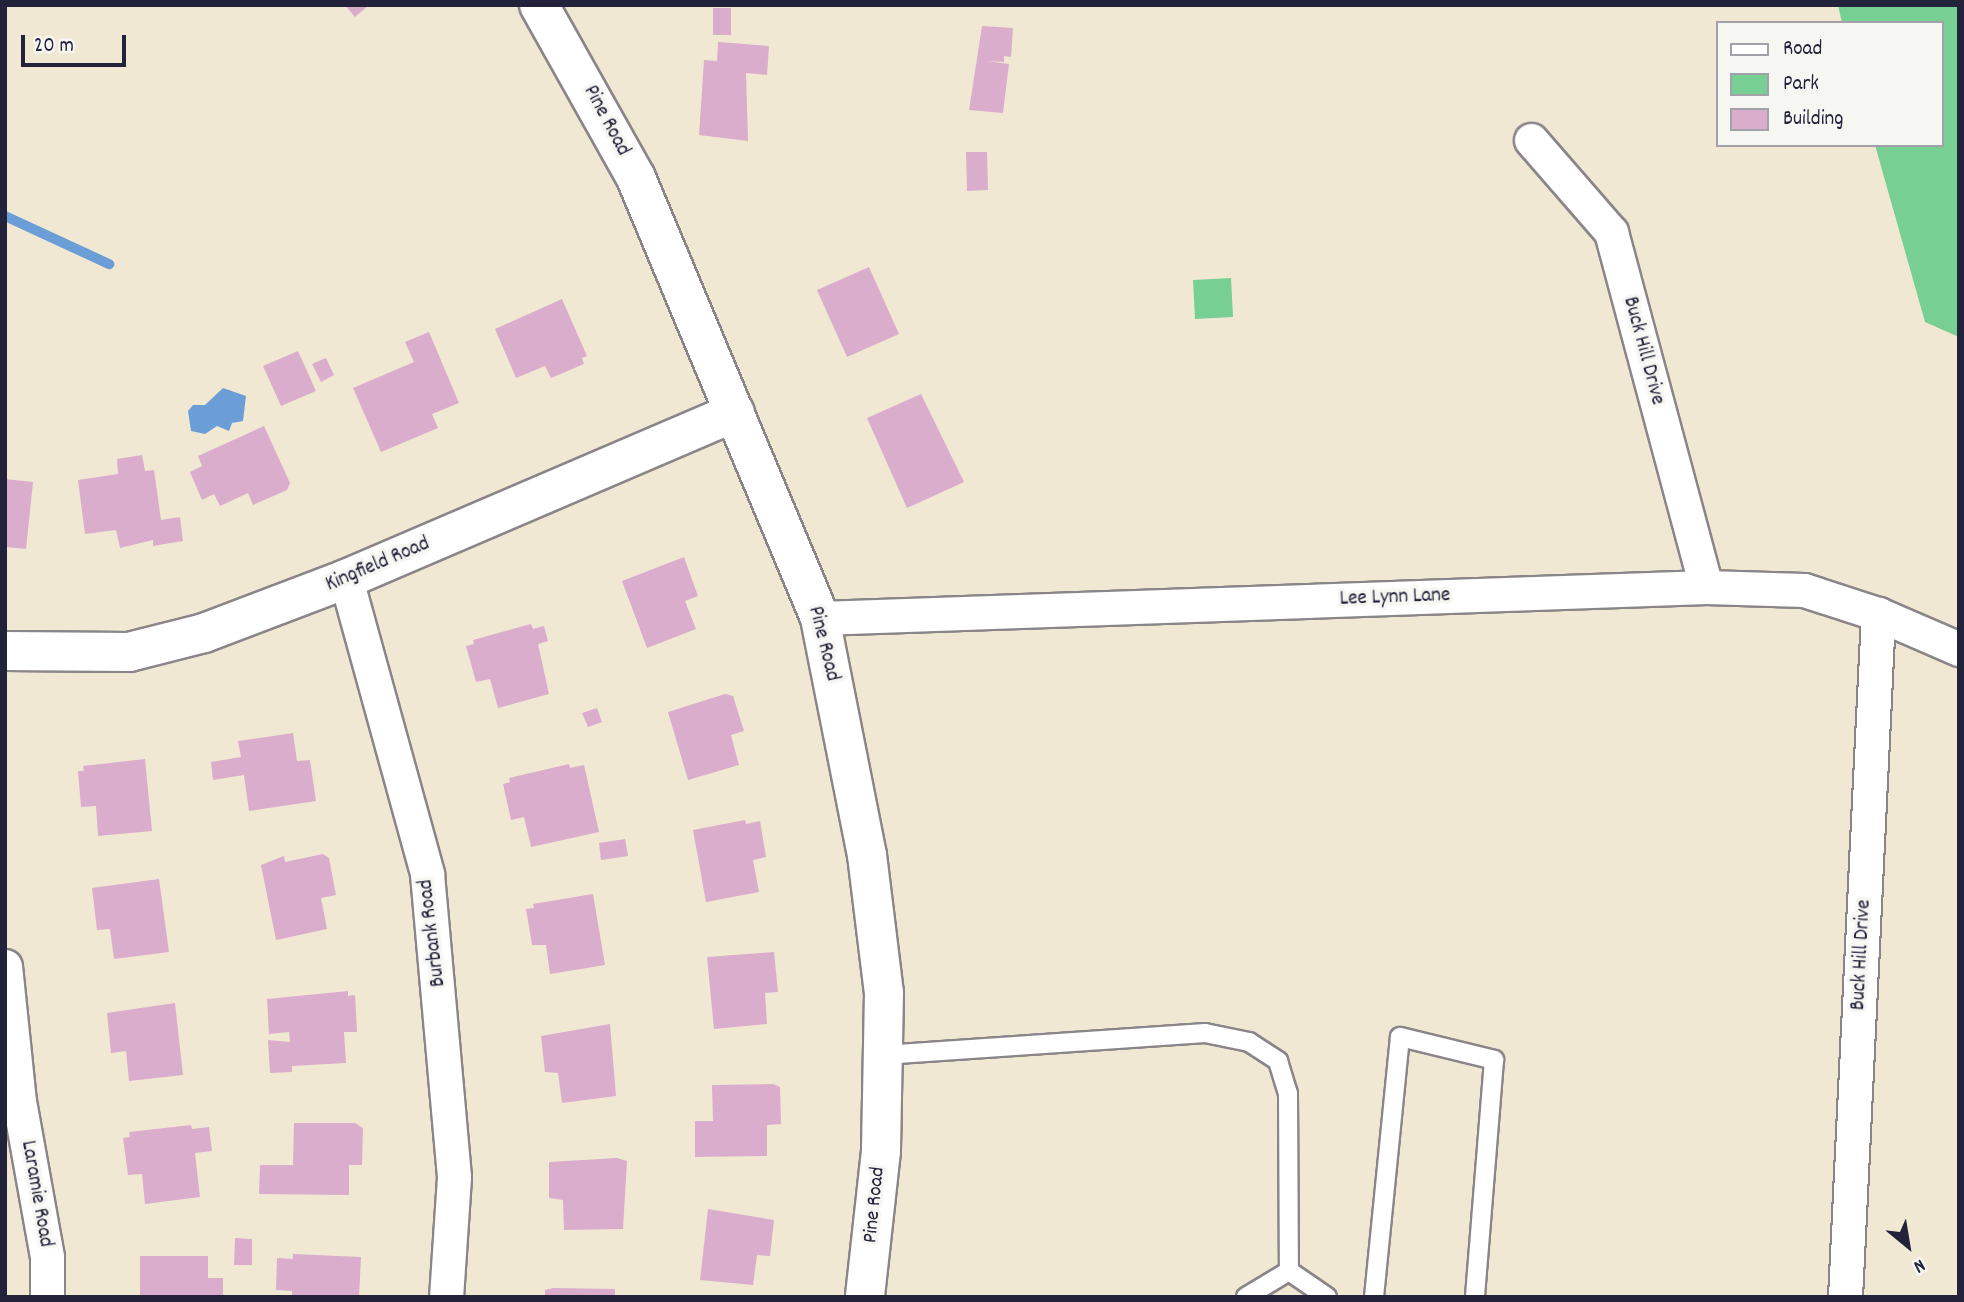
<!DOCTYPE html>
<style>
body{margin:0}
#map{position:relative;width:1964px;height:1302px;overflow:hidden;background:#f1e8d4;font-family:Dekko,sans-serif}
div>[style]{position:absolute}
.green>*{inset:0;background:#77cf94}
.water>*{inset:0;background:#6b9dd6}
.stream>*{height:10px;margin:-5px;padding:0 5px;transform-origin:5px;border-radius:5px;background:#6b9dd6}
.building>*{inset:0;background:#daadcc}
.roads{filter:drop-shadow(2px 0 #8a8588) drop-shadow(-2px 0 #8a8588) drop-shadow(0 2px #8a8588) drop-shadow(0 -2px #8a8588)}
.service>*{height:18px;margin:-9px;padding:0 9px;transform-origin:9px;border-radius:9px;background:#fff}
.minor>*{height:33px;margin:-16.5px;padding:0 16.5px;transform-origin:16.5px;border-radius:16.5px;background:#fff}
.tertiary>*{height:38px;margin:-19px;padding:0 19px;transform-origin:19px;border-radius:19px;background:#fff}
span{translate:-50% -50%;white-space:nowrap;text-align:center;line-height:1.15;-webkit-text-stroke:7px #f6f6f2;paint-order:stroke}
.street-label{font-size:21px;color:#22223b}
.frame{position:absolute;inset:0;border:7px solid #22223b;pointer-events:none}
.legend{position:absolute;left:1716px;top:21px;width:228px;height:126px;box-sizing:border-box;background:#f6f6f2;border:2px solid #a1a1a9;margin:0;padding:9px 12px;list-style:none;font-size:21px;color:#22223b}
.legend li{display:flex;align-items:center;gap:14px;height:35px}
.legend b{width:35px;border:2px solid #a1a1a9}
.north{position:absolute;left:1873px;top:1211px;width:70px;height:70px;-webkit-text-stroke:5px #f6f6f2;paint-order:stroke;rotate:150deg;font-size:19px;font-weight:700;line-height:28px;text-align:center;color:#22223b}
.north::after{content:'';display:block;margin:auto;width:24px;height:32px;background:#22223b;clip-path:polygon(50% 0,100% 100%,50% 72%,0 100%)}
.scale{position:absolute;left:21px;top:35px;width:105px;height:32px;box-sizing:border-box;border:4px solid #22223b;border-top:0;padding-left:9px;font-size:21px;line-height:24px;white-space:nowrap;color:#22223b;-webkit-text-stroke:5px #f6f6f2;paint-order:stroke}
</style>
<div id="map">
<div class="green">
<div style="clip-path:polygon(1838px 5px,1959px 5px,1959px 337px,1925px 322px,1875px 145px,1941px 145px,1941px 23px,1842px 23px)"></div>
<div style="clip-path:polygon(1231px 278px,1233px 317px,1195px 319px,1193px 280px)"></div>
</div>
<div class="water">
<div style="clip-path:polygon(223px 388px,246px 396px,243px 421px,232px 423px,229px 431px,217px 426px,205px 434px,191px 431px,188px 411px,193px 405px,205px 405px)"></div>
</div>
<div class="stream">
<div style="left:5px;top:216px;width:115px;rotate:24.8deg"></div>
</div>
<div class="building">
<div style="clip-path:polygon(345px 5px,369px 5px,355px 17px)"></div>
<div style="clip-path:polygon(713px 8px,731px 8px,731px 35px,713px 35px)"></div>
<div style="clip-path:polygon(982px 26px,1013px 28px,1011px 57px,1004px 56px,1004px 62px,987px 61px,1009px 64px,1003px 113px,969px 110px)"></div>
<div style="clip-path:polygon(718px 42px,769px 46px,767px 75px,746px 73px,748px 141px,699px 135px,704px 60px,717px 61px)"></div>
<div style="clip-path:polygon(966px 152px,987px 152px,988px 190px,967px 191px)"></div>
<div style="clip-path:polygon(869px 267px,899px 334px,847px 357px,817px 290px)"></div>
<div style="clip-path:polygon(562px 299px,587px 356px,582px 358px,584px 364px,551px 378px,545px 366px,516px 378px,495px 329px)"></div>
<div style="clip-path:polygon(429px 332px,459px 403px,432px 414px,438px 428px,381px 452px,353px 388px,414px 362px,405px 342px)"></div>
<div style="clip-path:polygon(298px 351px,316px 391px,281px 406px,263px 366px)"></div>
<div style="clip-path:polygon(326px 358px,334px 375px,321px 382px,312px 364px)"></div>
<div style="clip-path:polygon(921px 394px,964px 482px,907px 508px,867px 418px)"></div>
<div style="clip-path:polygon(264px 426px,290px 483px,287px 490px,253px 505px,248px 493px,220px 506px,214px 494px,202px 500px,190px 472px,202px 466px,198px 456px)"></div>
<div style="clip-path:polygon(142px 455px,145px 471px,154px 470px,161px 520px,180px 517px,183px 541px,153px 546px,153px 540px,120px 548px,116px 530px,85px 534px,78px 480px,118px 474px,117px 459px)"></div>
<div style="clip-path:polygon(5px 479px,33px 482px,26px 549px,5px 547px)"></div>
<div style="clip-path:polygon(684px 557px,698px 596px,685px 601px,696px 629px,647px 648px,622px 581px)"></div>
<div style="clip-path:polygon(531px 624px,533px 629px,544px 626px,548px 641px,538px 644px,549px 694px,498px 708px,490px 679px,476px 682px,466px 646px,474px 644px,473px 640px)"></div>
<div style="clip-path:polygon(725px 694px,733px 696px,744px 731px,731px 735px,739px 765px,688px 780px,668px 712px)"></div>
<div style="clip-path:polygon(597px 708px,602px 722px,588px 727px,582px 713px)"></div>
<div style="clip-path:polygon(293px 733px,297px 761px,310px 760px,316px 801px,249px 811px,244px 775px,213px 780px,211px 762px,241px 757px,238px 741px)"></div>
<div style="clip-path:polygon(145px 759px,152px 831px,98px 836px,96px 806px,81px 807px,78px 771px,84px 771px,83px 766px)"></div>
<div style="clip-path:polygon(569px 764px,570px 768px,584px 765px,599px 832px,531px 847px,524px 817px,511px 820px,503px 784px,510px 782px,509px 778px)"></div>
<div style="clip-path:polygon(745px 820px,746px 824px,760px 821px,766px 857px,753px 860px,759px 892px,706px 902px,693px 830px)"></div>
<div style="clip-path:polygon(625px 839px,628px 856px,601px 860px,599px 843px)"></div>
<div style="clip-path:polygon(323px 854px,329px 858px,336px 895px,321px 898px,327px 929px,276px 940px,261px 865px,284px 856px,285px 862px)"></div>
<div style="clip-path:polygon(159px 879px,169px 952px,114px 959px,110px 929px,97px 930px,92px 888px)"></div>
<div style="clip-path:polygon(593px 894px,605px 965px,550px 974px,546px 945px,532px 945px,526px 909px,534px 908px,533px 904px)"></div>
<div style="clip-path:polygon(774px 952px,778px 992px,765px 993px,767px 1024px,714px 1029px,707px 957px)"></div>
<div style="clip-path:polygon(348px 991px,348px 996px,355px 995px,357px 1032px,344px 1032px,346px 1063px,292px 1066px,292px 1072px,270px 1073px,268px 1040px,290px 1042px,289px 1032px,269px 1034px,267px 999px)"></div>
<div style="clip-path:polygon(175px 1003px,183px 1075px,129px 1081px,126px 1051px,111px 1053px,107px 1013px)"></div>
<div style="clip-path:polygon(610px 1024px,616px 1096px,562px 1103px,558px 1073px,545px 1072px,541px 1036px)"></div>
<div style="clip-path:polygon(773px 1084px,780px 1087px,781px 1124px,767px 1125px,767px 1156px,695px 1157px,695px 1121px,713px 1121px,712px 1085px)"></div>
<div style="clip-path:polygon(294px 1123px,355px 1123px,363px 1128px,362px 1165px,349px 1165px,349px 1195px,259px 1194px,260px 1165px,293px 1165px)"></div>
<div style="clip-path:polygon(191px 1125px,192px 1129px,209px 1127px,212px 1151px,195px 1153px,200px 1197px,145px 1204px,142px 1174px,128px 1175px,123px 1138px,130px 1137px,129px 1132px)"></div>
<div style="clip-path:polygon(617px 1158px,627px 1161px,623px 1229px,564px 1230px,563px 1200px,549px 1198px,549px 1162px)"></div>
<div style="clip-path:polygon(708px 1209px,774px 1220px,770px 1256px,757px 1255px,753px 1285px,700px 1280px)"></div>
<div style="clip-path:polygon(235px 1238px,252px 1239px,252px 1265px,234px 1265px)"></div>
<div style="clip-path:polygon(293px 1254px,361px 1257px,359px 1297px,292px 1297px,292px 1291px,276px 1290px,277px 1258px,293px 1259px)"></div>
<div style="clip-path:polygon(140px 1256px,208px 1256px,208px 1278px,223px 1278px,223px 1297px,140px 1297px)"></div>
<div style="clip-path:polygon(553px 1288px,615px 1289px,615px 1297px,545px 1297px,545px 1290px)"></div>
</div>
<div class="roads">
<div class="service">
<div style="left:883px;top:1055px;width:323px;rotate:-3.9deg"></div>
<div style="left:1205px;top:1033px;width:45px;rotate:11.6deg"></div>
<div style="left:1249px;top:1042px;width:35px;rotate:33deg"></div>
<div style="left:1278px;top:1061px;width:34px;rotate:73deg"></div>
<div style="left:1288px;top:1093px;width:178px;rotate:89.7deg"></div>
<div style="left:1246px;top:1297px;width:50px;rotate:-31.2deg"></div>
<div style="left:1289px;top:1271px;width:46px;rotate:34.4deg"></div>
<div style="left:1374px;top:1297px;width:261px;rotate:-84.3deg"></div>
<div style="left:1400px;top:1037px;width:97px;rotate:13.7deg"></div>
<div style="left:1494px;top:1060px;width:238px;rotate:94.6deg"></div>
</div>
<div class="minor">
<div style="left:1531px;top:140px;width:122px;rotate:49deg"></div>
<div style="left:1611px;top:232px;width:367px;rotate:75deg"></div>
<div style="left:346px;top:579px;width:306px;rotate:74.6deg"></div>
<div style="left:427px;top:874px;width:304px;rotate:84.9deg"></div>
<div style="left:454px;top:1177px;width:120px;rotate:93.8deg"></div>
<div style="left:820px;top:618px;width:887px;rotate:-2deg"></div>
<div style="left:1706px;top:587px;width:98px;rotate:1.8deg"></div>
<div style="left:1804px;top:590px;width:78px;rotate:18deg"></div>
<div style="left:1878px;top:614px;width:88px;rotate:23.4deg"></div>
<div style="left:5px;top:966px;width:136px;rotate:84.1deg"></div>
<div style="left:19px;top:1101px;width:158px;rotate:79.8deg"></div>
<div style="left:47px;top:1257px;width:40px;rotate:90deg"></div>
<div style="left:1845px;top:1297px;width:684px;rotate:-87.23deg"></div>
</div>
<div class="tertiary">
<div style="left:539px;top:5px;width:198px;rotate:60.7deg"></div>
<div style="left:636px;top:178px;width:477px;rotate:67.3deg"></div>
<div style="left:820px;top:618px;width:242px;rotate:78.8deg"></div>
<div style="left:867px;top:855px;width:139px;rotate:83deg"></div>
<div style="left:884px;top:993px;width:158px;rotate:91.1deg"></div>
<div style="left:881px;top:1151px;width:147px;rotate:96.3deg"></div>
<div style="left:5px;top:651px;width:124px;rotate:0.5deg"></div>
<div style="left:129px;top:652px;width:77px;rotate:-14.2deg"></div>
<div style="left:204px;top:633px;width:152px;rotate:-20.8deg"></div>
<div style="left:346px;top:579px;width:423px;rotate:-23.2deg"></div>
</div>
</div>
<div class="street-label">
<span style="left:606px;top:121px;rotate:62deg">Pine Road</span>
<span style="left:1643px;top:351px;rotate:75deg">Buck Hill Drive</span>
<span style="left:378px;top:565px;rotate:-23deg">Kingfield Road</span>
<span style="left:1395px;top:598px;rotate:-2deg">Lee Lynn Lane</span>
<span style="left:823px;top:644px;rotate:76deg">Pine Road</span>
<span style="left:433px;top:933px;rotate:-97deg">Burbank Road</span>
<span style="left:1862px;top:955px;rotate:-87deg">Buck Hill Drive</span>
<span style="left:36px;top:1194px;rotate:80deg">Laramie Road</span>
<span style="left:875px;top:1205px;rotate:-84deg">Pine Road</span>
</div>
<div class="frame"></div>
<ul class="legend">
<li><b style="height:9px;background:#fff"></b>Road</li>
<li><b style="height:19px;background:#77cf94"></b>Park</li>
<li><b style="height:19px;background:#daadcc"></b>Building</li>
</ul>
<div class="north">N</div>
<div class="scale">20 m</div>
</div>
